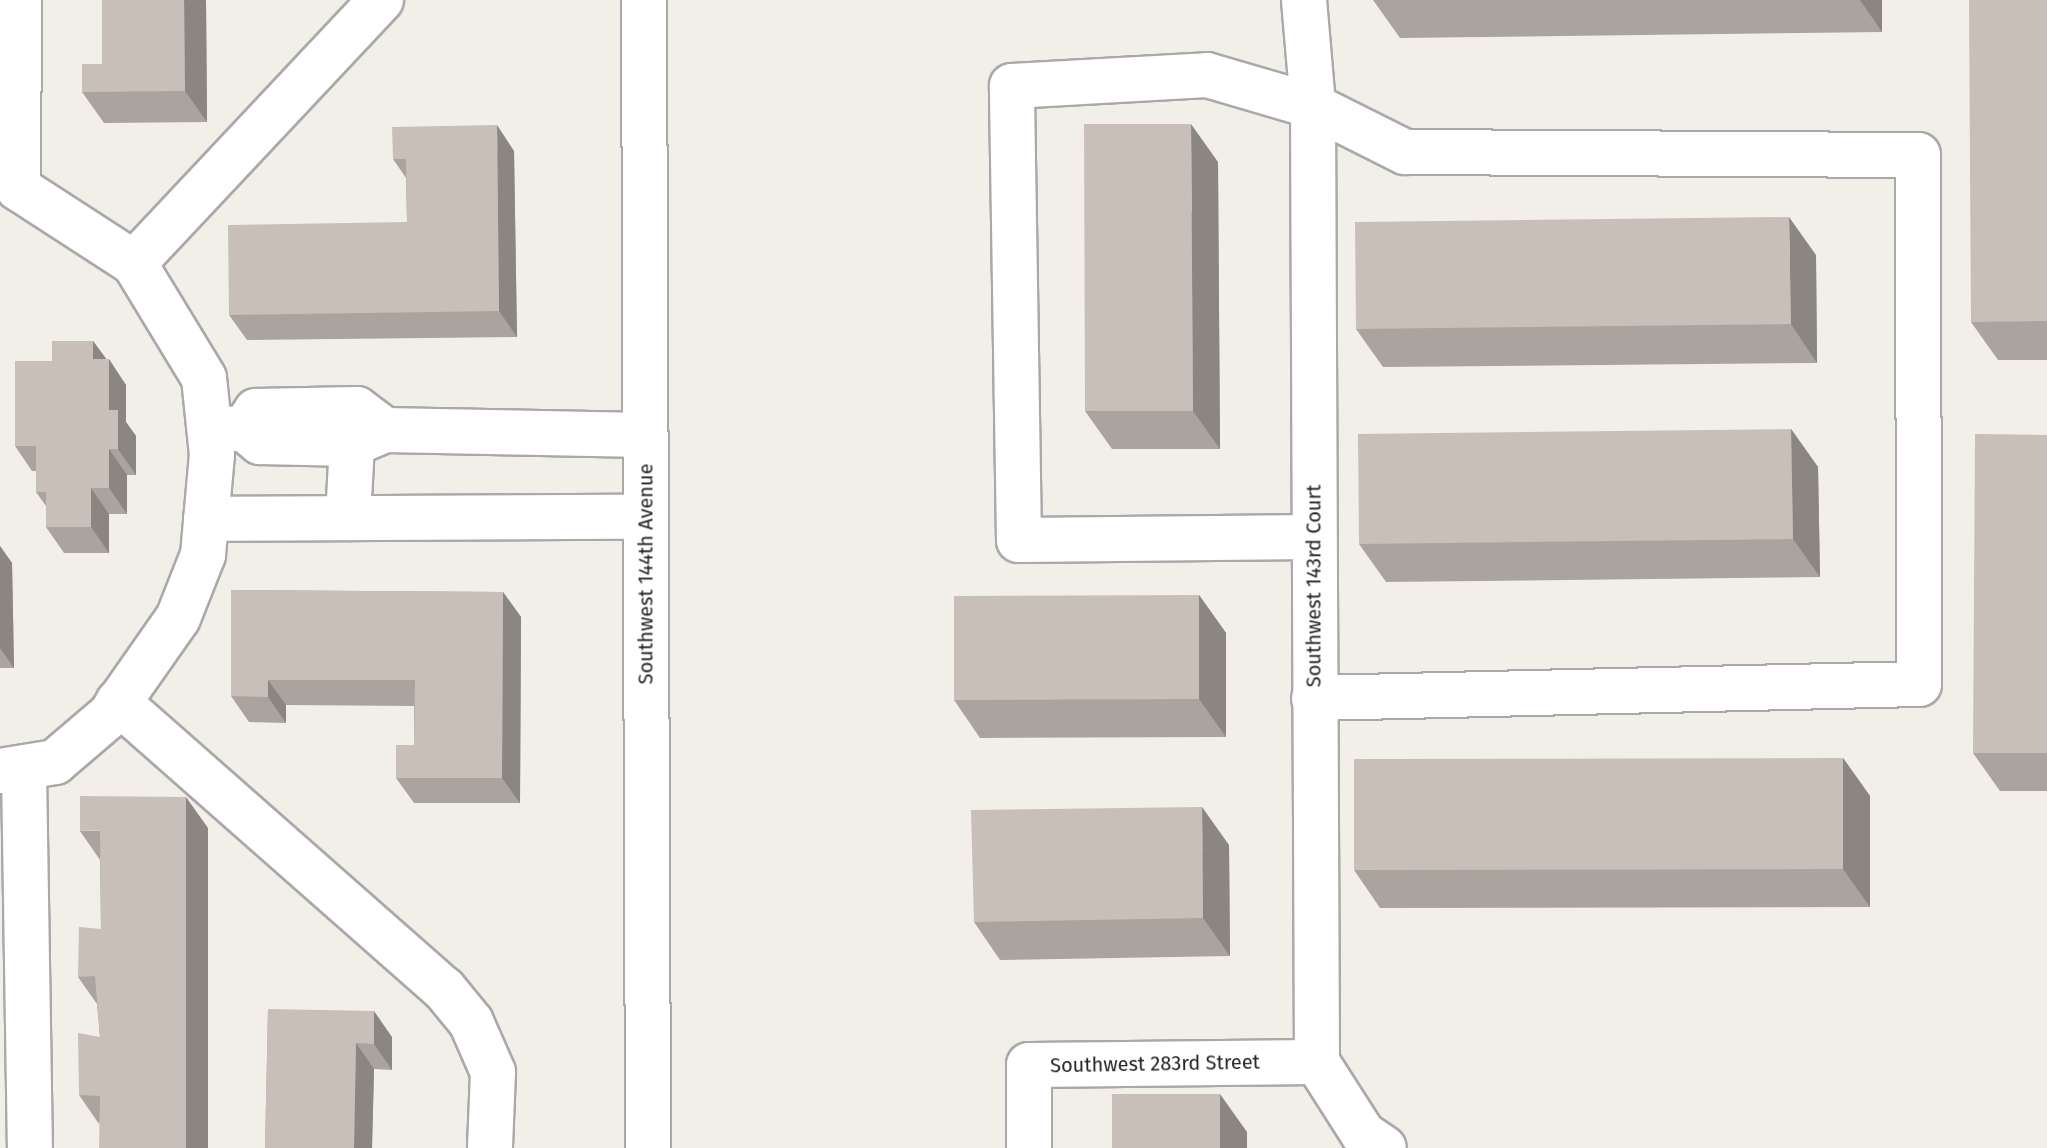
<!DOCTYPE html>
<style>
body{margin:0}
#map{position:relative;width:2047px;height:1148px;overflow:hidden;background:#f2efe9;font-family:"Fira Sans",sans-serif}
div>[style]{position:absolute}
.roads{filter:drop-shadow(2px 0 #a9a9a9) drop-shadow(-2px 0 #a9a9a9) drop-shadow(0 2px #a9a9a9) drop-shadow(0 -2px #a9a9a9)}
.minor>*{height:44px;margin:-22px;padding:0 22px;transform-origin:22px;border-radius:22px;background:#fff}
.wall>*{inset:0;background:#aba49e}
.shaded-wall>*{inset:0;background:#8b8681}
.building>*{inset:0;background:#c7bfb8}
span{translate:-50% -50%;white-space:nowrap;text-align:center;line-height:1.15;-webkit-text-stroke:6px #fff;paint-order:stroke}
.street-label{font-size:20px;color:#222}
</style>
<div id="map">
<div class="roads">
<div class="minor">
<div style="left:19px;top:0;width:188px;rotate:90.3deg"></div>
<div style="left:18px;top:188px;width:138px;rotate:32.9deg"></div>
<div style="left:134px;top:263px;width:361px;rotate:-46.8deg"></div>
<div style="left:644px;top:0;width:1148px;rotate:89.8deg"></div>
<div style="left:1304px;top:0;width:106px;rotate:85.1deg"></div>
<div style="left:1313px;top:106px;width:956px;rotate:89.76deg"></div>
<div style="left:1317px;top:1062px;width:85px;rotate:57.4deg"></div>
<div style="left:1363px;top:1134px;width:25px;rotate:34deg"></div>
<div style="left:211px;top:428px;width:33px;rotate:2deg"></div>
<div style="left:244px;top:429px;width:21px;rotate:39deg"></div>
<div style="left:260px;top:442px;width:92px;rotate:1.2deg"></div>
<div style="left:352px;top:444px;width:36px;rotate:-23deg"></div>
<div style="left:385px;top:430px;width:260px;rotate:1.1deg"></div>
<div style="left:244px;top:429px;width:22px;rotate:-56deg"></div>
<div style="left:256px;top:411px;width:101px;rotate:-1.1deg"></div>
<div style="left:357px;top:409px;width:35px;rotate:37deg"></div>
<div style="left:348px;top:518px;width:74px;rotate:-86.9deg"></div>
<div style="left:206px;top:519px;width:440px;rotate:-0.3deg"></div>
<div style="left:1314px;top:537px;width:295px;rotate:179.4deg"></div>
<div style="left:1019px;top:540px;width:454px;rotate:-90.9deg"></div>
<div style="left:1012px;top:86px;width:195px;rotate:-3.2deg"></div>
<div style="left:1207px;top:75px;width:110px;rotate:16.3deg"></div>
<div style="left:1313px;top:106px;width:103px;rotate:26.6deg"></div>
<div style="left:1405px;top:152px;width:513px;rotate:0.34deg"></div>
<div style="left:1918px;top:155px;width:529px;rotate:89.89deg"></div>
<div style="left:1919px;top:684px;width:605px;rotate:178.67deg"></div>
<div style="left:118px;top:702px;width:434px;rotate:41.4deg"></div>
<div style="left:444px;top:989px;width:43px;rotate:50.7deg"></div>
<div style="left:471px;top:1022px;width:55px;rotate:66.3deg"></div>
<div style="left:493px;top:1072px;width:76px;rotate:92.3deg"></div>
<div style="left:0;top:771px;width:56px;rotate:-9.3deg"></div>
<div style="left:55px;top:762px;width:72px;rotate:-40.5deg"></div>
<div style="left:110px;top:715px;width:118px;rotate:-55deg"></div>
<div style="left:178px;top:618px;width:68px;rotate:-68.4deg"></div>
<div style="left:203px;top:555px;width:100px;rotate:-84.9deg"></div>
<div style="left:212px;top:455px;width:77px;rotate:-95.9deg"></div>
<div style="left:204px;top:378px;width:135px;rotate:-121.3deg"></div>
<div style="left:24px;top:771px;width:377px;rotate:89.1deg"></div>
<div style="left:1029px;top:1148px;width:83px;rotate:-90deg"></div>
<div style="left:1029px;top:1065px;width:288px;rotate:-0.6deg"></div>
</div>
</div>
<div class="wall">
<div style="clip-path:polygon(206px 0,207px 122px,104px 123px,82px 92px,102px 64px)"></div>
<div style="clip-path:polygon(1373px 0,1882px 0,1882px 32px,1400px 38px)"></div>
<div style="clip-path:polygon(2047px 0,2047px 360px,1998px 360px,1971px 322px)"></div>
<div style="clip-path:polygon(514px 151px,517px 337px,247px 340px,229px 315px,407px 222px,406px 178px,393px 159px)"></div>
<div style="clip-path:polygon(1218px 162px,1220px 449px,1112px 449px,1085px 411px)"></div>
<div style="clip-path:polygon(1816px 255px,1817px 363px,1383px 367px,1356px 329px)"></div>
<div style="clip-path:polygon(93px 341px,126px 385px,126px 422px,136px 436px,136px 475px,127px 475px,127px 514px,109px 514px,109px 553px,64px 553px,46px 527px,46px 506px,36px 492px,36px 471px,32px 471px,15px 446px,52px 361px)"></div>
<div style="clip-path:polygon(1791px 429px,1818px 467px,1820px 577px,1386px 582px,1359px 544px)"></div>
<div style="clip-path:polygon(2047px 435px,2047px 791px,2000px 791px,1973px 753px)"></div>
<div style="clip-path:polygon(0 546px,12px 563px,14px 668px,0 668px)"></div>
<div style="clip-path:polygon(231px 590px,503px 592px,521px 617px,520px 803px,414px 803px,396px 778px,414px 745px,414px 706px,286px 705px,286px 723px,249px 722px,231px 696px)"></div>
<div style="clip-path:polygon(1199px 595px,1226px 633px,1226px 737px,980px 738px,954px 700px)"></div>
<div style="clip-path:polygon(1843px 758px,1870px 796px,1870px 907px,1380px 908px,1354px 870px)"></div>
<div style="clip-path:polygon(208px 828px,99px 1124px,79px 1095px,100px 1037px,97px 1004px,78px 977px,101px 929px,100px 860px,80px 831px)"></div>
<div style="clip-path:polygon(1229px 845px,1230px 956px,1000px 960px,974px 922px)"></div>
<div style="clip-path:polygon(268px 1009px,392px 1037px,392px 1070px,374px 1069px,372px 1148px,265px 1148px)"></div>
</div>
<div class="shaded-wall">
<div style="clip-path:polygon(184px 0,206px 0,207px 122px,185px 91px)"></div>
<div style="clip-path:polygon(1860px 0,1882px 0,1882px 32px)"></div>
<div style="clip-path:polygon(1191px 124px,1218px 162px,1220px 449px,1193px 411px)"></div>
<div style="clip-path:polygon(497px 125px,514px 151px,517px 337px,499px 311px)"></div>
<div style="clip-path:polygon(1789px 217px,1816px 255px,1817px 363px,1791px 324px)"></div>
<div style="clip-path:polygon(93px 341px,109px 363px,109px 359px,126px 385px,126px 422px,136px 436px,136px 475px,118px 449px,109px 410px,93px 359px)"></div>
<div style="clip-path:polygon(1791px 429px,1818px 467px,1820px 577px,1793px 539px)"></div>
<div style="clip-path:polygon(109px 449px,127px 475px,127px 514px,109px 488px)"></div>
<div style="clip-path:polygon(91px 488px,109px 514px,109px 553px,91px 527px)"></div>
<div style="clip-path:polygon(0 546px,12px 563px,14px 668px,0 648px)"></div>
<div style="clip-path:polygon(503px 592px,521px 617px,520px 803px,502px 778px)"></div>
<div style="clip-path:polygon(1199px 595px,1226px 633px,1226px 737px,1199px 699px)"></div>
<div style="clip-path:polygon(268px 680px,286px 705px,286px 723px,268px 697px)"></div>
<div style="clip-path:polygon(1843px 758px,1870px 796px,1870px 907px,1843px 869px)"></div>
<div style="clip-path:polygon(186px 797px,208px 828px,208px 1148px,186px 1148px)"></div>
<div style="clip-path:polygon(1202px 807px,1229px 845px,1230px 956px,1203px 918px)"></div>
<div style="clip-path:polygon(374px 1011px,392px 1037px,392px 1070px,374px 1044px)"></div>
<div style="clip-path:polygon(356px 1043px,374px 1069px,372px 1148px,354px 1148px)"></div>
<div style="clip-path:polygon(1220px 1094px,1247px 1132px,1247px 1148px,1220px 1148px)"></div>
</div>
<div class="building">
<div style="clip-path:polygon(102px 0,184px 0,185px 91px,82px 92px,82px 64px,102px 64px)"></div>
<div style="clip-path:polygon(1969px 0,2047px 0,2047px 321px,1971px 322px)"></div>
<div style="clip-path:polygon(1084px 124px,1191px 124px,1193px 411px,1085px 411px)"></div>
<div style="clip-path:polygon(497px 125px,499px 311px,229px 315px,228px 225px,407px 222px,406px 159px,393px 159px,392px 127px)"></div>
<div style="clip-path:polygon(1789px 217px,1791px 324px,1356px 329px,1355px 222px)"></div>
<div style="clip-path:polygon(52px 341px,93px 341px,93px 359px,109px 359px,109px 410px,118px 410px,118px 449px,109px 449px,109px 488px,91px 488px,91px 527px,46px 527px,46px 492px,36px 492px,36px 446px,15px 446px,15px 361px,52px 361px)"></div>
<div style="clip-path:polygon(1791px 429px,1793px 539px,1359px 544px,1358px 434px)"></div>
<div style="clip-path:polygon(1975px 434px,2047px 435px,2047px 753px,1973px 753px)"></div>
<div style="clip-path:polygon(231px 590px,503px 592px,502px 778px,396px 778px,396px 745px,414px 745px,415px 680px,268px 680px,268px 697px,231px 696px)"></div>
<div style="clip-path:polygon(1199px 595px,1199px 699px,954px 700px,954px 596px)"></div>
<div style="clip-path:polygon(1843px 758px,1843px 869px,1354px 870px,1354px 759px)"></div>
<div style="clip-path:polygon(80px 796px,186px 797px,186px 1148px,99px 1148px,100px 1096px,79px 1095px,78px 1033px,100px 1037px,95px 976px,78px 977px,79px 927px,101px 929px,100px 830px,80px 831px)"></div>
<div style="clip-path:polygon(1202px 807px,1203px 918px,974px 922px,971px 810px)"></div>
<div style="clip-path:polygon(268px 1009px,374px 1011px,374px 1044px,356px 1043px,354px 1148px,265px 1148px)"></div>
<div style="clip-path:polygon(1112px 1094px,1220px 1094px,1220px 1148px,1112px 1148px)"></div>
</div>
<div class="street-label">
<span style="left:646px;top:574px;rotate:-90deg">Southwest 144th Avenue</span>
<span style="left:1314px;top:586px;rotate:-90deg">Southwest 143rd Court</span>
<span style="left:1155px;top:1064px;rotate:-1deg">Southwest 283rd Street</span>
</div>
</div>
